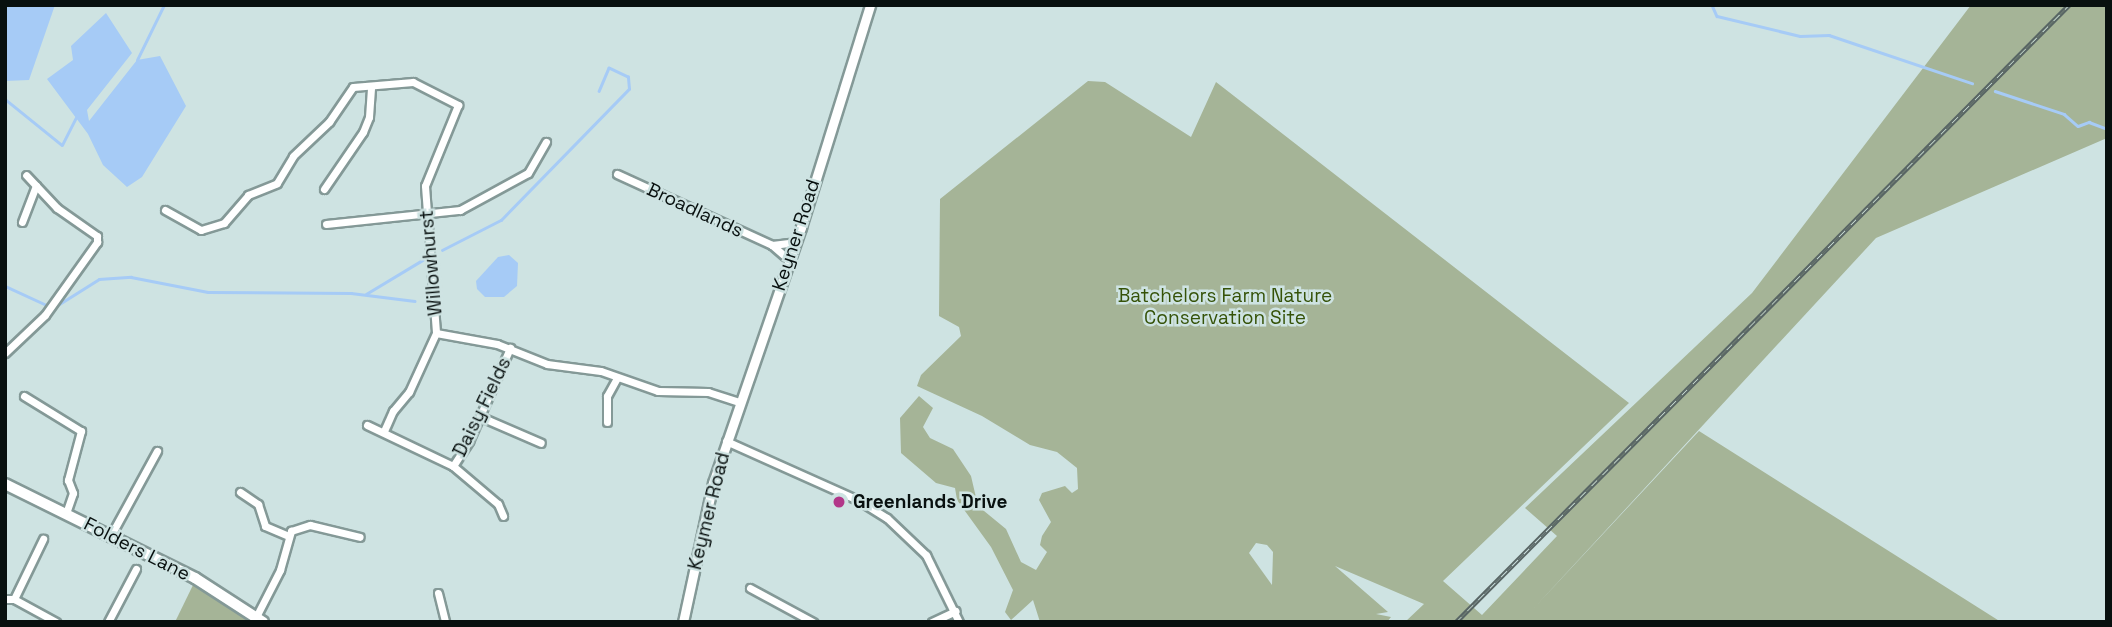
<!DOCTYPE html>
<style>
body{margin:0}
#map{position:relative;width:2112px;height:627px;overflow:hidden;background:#cee3e2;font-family:"Space Grotesk",sans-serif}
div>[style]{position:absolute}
.green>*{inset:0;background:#a5b497}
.water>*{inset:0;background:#a6cbf6}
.stream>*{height:2.5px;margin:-1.25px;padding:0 1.25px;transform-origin:1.25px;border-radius:1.25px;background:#a6cbf6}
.roads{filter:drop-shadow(2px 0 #849997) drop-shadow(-2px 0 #849997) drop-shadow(0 2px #849997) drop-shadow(0 -2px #849997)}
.minor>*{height:7px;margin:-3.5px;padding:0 3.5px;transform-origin:3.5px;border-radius:3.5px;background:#fff}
.tertiary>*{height:9px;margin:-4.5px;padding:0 4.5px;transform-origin:4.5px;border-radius:4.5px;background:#fff}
.secondary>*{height:10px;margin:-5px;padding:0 5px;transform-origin:5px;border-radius:5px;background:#fff}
.rail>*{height:5px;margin-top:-2.5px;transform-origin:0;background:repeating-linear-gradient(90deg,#cee3e2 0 8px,#586564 0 16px);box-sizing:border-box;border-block:2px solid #586564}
.dots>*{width:19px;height:19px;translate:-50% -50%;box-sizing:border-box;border:4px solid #cee3e2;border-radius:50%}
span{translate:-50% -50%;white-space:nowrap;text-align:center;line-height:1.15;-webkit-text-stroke:5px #cee3e2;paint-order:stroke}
.street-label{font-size:19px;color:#08100f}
.park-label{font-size:19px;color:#355208}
.poi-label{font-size:19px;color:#08100f;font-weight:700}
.left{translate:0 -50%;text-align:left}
.frame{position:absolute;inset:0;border:7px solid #08100f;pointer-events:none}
</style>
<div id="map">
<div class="green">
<div style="clip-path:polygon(evenodd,1971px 5px,2107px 5px,2107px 138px,1876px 238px,1534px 608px,1699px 431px,2001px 622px,1405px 622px,1424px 604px,1335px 566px,1388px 612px,1376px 614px,1391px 617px,1387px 622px,1040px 622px,1033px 600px,1011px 620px,1005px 612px,1013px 590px,991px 547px,957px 500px,955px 488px,936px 483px,901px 453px,900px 418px,919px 396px,933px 408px,923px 427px,930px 438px,953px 449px,971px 476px,978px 506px,1006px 529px,1021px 562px,1036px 570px,1047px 552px,1040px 545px,1042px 536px,1051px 522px,1039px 500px,1042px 493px,1065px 486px,1072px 493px,1078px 489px,1077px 468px,1057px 452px,1030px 445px,982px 416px,917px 386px,921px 375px,961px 336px,959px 327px,939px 316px,940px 199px,1088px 81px,1105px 82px,1191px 137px,1216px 82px,1629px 403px,1443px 581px,1482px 615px,1557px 536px,1525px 508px,1752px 293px,1971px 5px,1256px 543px,1267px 545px,1273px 552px,1272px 585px,1249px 553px,1256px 543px)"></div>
<div style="clip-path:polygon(194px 583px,253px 622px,175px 622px)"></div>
</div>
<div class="water">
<div style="clip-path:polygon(5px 5px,55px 5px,29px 80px,5px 81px)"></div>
<div style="clip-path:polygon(106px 13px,132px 53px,87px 110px,89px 121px,137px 60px,160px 56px,186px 106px,142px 177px,127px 187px,103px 165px,88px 134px,47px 79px,73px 60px,71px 46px)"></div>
<div style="clip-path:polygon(509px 255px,518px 263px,517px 286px,504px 297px,485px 297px,477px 289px,476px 281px,498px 257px)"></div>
</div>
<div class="stream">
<div style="left:1712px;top:5px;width:12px;rotate:66deg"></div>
<div style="left:1717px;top:16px;width:85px;rotate:13.5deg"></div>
<div style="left:1800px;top:36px;width:29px;rotate:-2deg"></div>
<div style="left:1829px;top:35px;width:151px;rotate:18.6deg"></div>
<div style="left:137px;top:60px;width:61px;rotate:-63.9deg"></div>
<div style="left:1995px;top:91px;width:73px;rotate:18.4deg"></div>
<div style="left:2064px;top:114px;width:18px;rotate:41deg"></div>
<div style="left:2078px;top:126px;width:12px;rotate:-20deg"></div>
<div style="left:2089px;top:122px;width:19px;rotate:21deg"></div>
<div style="left:5px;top:99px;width:73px;rotate:38.9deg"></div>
<div style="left:62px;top:145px;width:30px;rotate:-63deg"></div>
<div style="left:442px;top:250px;width:66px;rotate:-27deg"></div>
<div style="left:501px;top:220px;width:183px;rotate:-45.7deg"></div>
<div style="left:629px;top:89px;width:12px;rotate:-95deg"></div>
<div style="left:628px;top:77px;width:21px;rotate:-155deg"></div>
<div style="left:609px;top:68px;width:25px;rotate:113deg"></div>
<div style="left:5px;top:286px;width:53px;rotate:24.6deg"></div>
<div style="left:53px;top:308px;width:54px;rotate:-32.2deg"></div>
<div style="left:99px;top:279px;width:32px;rotate:-4deg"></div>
<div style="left:131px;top:277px;width:78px;rotate:11deg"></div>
<div style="left:208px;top:292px;width:143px;rotate:0.4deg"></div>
<div style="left:351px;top:293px;width:64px;rotate:7.2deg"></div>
<div style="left:366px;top:294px;width:70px;rotate:-31deg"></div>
</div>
<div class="roads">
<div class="minor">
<div style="left:617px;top:174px;width:170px;rotate:24.6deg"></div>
<div style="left:772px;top:245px;width:23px;rotate:41deg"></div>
<div style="left:324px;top:189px;width:69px;rotate:-55.6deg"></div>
<div style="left:363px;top:132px;width:16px;rotate:-68deg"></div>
<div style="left:369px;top:117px;width:31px;rotate:-86deg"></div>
<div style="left:165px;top:210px;width:41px;rotate:29.1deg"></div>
<div style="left:201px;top:230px;width:24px;rotate:-17deg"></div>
<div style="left:224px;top:223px;width:37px;rotate:-49deg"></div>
<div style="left:248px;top:195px;width:31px;rotate:-22deg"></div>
<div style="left:277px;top:183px;width:31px;rotate:-59deg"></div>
<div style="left:293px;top:156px;width:50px;rotate:-43.4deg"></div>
<div style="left:329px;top:122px;width:42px;rotate:-55.6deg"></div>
<div style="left:353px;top:87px;width:60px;rotate:-4.8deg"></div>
<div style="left:413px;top:82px;width:51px;rotate:27.1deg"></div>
<div style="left:458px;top:105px;width:87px;rotate:112.2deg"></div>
<div style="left:425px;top:186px;width:147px;rotate:85.7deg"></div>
<div style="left:436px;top:333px;width:62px;rotate:10.2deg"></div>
<div style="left:497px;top:344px;width:54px;rotate:21.8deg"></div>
<div style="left:547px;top:364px;width:54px;rotate:7.4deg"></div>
<div style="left:601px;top:371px;width:60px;rotate:19.3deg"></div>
<div style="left:658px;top:391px;width:50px;rotate:1.1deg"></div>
<div style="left:708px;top:392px;width:33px;rotate:18deg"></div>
<div style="left:22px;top:222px;width:39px;rotate:-69deg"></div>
<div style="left:326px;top:224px;width:135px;rotate:-6deg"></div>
<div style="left:460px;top:210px;width:77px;rotate:-28.6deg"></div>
<div style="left:528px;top:173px;width:36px;rotate:-60deg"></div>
<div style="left:772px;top:245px;width:23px;rotate:-7deg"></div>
<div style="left:5px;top:353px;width:55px;rotate:-43.5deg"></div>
<div style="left:45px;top:315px;width:90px;rotate:-54.5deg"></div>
<div style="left:97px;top:242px;width:6px;rotate:-90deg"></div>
<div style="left:97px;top:236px;width:49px;rotate:-145deg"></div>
<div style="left:57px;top:208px;width:45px;rotate:-133.2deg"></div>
<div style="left:24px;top:396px;width:67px;rotate:31.6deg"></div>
<div style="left:81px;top:431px;width:51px;rotate:104.9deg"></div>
<div style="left:68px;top:480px;width:14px;rotate:69deg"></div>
<div style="left:73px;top:493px;width:21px;rotate:109deg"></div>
<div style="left:481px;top:417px;width:65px;rotate:23.4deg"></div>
<div style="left:607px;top:422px;width:26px;rotate:-90deg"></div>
<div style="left:607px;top:396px;width:21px;rotate:-61deg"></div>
<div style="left:367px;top:425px;width:95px;rotate:25.5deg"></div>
<div style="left:453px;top:466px;width:59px;rotate:40.2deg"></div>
<div style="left:498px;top:504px;width:13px;rotate:67deg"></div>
<div style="left:384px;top:431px;width:22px;rotate:-66deg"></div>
<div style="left:393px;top:411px;width:25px;rotate:-50deg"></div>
<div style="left:409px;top:392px;width:65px;rotate:-65.4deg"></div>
<div style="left:726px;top:441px;width:145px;rotate:24.1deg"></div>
<div style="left:858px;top:500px;width:34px;rotate:32deg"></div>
<div style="left:887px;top:518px;width:54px;rotate:43.5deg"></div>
<div style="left:926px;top:555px;width:75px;rotate:63.8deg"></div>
<div style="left:453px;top:466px;width:30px;rotate:-57deg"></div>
<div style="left:469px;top:441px;width:102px;rotate:-66.2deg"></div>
<div style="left:240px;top:492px;width:22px;rotate:34deg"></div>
<div style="left:258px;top:504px;width:23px;rotate:72deg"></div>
<div style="left:265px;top:526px;width:25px;rotate:23deg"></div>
<div style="left:111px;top:535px;width:96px;rotate:-61.3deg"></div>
<div style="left:750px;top:588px;width:72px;rotate:28.4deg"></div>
<div style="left:438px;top:593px;width:30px;rotate:76deg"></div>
<div style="left:5px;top:599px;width:9px"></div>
<div style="left:14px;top:599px;width:48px;rotate:28.7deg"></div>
<div style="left:14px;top:599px;width:67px;rotate:-64.2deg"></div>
<div style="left:256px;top:617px;width:53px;rotate:-62.9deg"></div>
<div style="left:280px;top:570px;width:41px;rotate:-74.2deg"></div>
<div style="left:291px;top:531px;width:20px;rotate:-18deg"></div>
<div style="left:310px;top:525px;width:51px;rotate:13.5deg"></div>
<div style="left:108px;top:622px;width:60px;rotate:-62.2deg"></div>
<div style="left:932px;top:622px;width:26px;rotate:-25deg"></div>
</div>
<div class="tertiary">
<div style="left:683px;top:622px;width:142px;rotate:-77.8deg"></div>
<div style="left:713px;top:483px;width:271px;rotate:-71deg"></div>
<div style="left:801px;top:227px;width:232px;rotate:-72.7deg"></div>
</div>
<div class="secondary">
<div style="left:5px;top:484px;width:212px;rotate:26.3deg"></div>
<div style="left:195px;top:578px;width:81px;rotate:32.9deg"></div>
</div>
</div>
<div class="rail">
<div style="left:1456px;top:622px;width:870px;rotate:-45.19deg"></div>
</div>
<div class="dots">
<div style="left:839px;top:502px;background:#b23789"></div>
</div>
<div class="street-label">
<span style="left:695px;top:210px;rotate:25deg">Broadlands</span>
<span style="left:796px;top:235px;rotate:-72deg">Keyner Road</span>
<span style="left:431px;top:263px;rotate:-95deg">Willowhurst</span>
<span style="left:482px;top:407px;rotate:-64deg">Daisy Fields</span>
<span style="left:709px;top:511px;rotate:-76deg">Keymer Road</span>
<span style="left:137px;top:549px;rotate:27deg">Folders Lane</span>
</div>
<div class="park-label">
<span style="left:1225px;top:307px">Batchelors Farm Nature<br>Conservation Site</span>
</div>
<div class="poi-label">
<span class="left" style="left:853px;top:502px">Greenlands Drive</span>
</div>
<div class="frame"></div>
</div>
